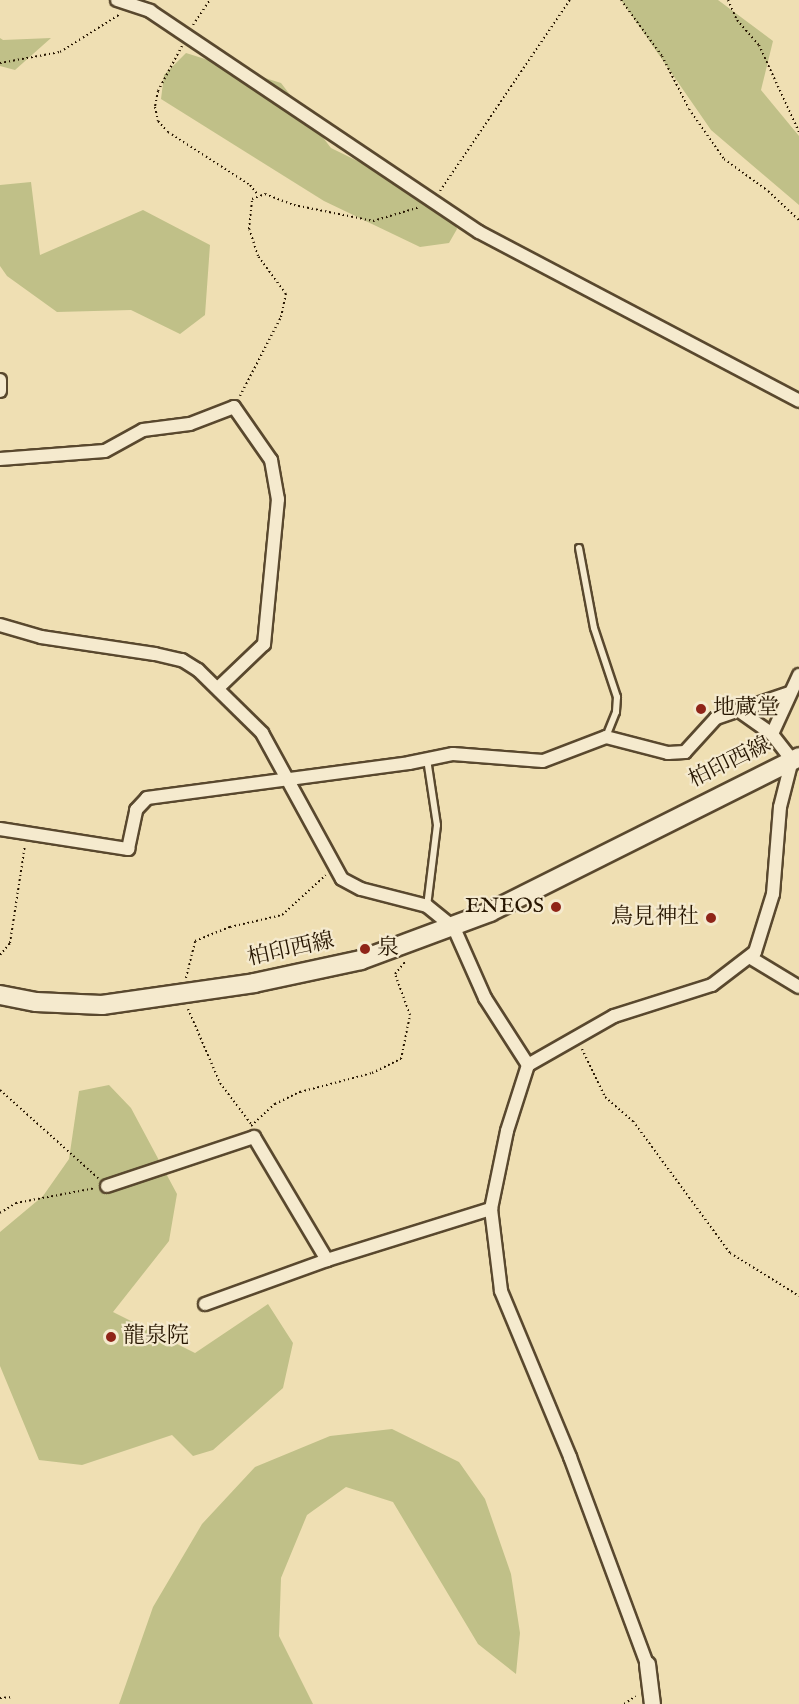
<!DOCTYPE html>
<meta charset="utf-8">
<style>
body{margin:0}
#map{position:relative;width:799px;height:1704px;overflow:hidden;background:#efdfb3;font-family:"IM FELL English","Noto Serif JP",serif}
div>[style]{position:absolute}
.green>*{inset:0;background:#c0c088}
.path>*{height:2px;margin-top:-1px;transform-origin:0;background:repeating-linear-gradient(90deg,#271601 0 1.5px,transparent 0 4.5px)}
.roads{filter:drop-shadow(2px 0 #59482e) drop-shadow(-2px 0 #59482e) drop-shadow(0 2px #59482e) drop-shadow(0 -2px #59482e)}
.service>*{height:6px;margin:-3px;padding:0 3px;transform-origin:3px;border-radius:3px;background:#f5eace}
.minor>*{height:12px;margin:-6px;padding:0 6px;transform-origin:6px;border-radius:6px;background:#f5eace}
.tertiary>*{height:15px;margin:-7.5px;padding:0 7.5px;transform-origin:7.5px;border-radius:7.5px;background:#f5eace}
.secondary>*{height:18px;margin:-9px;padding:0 9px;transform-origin:9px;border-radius:9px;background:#f5eace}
.dots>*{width:16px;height:16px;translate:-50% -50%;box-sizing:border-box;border:3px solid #f5eace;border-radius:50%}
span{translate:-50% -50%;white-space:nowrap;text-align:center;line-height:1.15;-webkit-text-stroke:4.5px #f5eace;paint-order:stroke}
.poi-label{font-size:22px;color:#271601}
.left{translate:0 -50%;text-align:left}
.right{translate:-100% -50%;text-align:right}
.street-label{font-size:22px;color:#271601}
</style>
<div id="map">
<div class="green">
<div style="clip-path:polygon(621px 0,718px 0,773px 41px,761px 90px,799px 136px,799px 205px,711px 130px)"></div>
<div style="clip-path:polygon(0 38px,3px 40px,51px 38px,15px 70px,0 66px)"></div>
<div style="clip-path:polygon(186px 53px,281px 83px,331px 148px,447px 205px,457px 229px,449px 243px,420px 247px,324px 201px,161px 99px,164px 75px)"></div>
<div style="clip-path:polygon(31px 182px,40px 255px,143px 210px,210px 245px,205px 315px,180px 334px,131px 310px,57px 312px,7px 276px,0 266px,0 185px)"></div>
<div style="clip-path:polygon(109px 1085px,131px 1108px,177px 1194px,169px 1241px,113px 1312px,195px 1353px,268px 1304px,293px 1343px,283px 1388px,213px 1450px,193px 1456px,172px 1435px,82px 1465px,39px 1460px,0 1366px,0 1232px,43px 1196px,69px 1159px,79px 1091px)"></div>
<div style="clip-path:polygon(392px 1429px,459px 1462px,485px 1499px,511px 1574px,520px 1633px,516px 1674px,478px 1644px,393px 1502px,346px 1487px,307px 1515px,281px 1578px,279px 1636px,313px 1704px,119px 1704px,153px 1607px,202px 1524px,255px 1467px,330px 1436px)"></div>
</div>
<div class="path">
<div style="left:621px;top:0;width:69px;rotate:53.8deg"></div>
<div style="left:662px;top:56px;width:59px;rotate:63deg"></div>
<div style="left:689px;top:109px;width:61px;rotate:55deg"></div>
<div style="left:724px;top:159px;width:54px;rotate:36deg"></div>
<div style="left:768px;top:191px;width:42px;rotate:43.1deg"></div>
<div style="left:728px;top:0;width:22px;rotate:66deg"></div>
<div style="left:737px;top:20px;width:33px;rotate:49deg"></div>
<div style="left:759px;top:45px;width:96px;rotate:65.3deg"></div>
<div style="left:193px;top:25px;width:30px;rotate:-56deg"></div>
<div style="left:182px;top:46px;width:51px;rotate:118.1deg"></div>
<div style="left:158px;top:91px;width:16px;rotate:101deg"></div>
<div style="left:155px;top:107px;width:14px;rotate:78deg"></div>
<div style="left:158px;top:121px;width:15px;rotate:48deg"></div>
<div style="left:168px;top:132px;width:98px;rotate:32.9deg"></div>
<div style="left:250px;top:185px;width:13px;rotate:51deg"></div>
<div style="left:0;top:63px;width:61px;rotate:-10.4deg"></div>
<div style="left:60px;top:52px;width:71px;rotate:-32.3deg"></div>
<div style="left:440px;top:191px;width:231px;rotate:-55.8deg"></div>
<div style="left:240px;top:396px;width:89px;rotate:-62.6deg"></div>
<div style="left:281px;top:317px;width:24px;rotate:-78deg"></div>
<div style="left:286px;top:294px;width:47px;rotate:-126.4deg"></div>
<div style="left:258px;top:256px;width:28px;rotate:-108deg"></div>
<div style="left:249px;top:229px;width:30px;rotate:-84deg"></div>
<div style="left:252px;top:199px;width:14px;rotate:-21deg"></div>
<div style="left:265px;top:194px;width:31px;rotate:21deg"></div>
<div style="left:294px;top:205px;width:81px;rotate:11.4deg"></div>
<div style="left:373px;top:221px;width:49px;rotate:-16.6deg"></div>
<div style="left:0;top:955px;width:16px;rotate:-50deg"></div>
<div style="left:10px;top:943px;width:99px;rotate:-81.3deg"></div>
<div style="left:186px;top:978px;width:38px;rotate:-76deg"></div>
<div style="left:195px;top:941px;width:38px;rotate:-22deg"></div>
<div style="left:230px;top:927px;width:53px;rotate:-13deg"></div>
<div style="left:282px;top:915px;width:59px;rotate:-42.3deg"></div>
<div style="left:188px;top:1009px;width:81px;rotate:66.6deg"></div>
<div style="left:220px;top:1083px;width:51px;rotate:52.9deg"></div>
<div style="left:582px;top:1049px;width:53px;rotate:64.4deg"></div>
<div style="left:605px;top:1097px;width:37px;rotate:41deg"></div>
<div style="left:633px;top:1121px;width:164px;rotate:53.7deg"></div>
<div style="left:730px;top:1253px;width:81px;rotate:31.9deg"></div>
<div style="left:0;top:1090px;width:132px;rotate:41.9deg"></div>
<div style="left:251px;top:1126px;width:33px;rotate:-43deg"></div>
<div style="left:275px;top:1104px;width:28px;rotate:-26deg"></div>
<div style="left:300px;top:1092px;width:74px;rotate:-14.8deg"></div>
<div style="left:372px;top:1073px;width:32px;rotate:-26deg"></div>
<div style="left:401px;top:1059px;width:45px;rotate:-78.4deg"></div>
<div style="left:410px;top:1015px;width:44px;rotate:-110.1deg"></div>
<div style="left:395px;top:974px;width:17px;rotate:-50deg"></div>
<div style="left:0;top:1213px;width:19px;rotate:-32deg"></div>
<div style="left:16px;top:1203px;width:81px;rotate:-10.6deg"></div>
<div style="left:0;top:1698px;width:13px;rotate:-4deg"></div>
<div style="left:624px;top:1704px;width:14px;rotate:-34deg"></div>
</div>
<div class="roads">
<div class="service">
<div style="left:579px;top:548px;width:81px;rotate:79.4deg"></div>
<div style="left:594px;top:628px;width:73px;rotate:71.6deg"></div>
<div style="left:617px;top:697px;width:15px;rotate:94deg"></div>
<div style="left:616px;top:712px;width:27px;rotate:112deg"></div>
<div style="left:427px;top:759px;width:67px;rotate:81.4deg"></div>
<div style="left:437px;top:825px;width:82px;rotate:97deg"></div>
</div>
<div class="minor">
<div style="left:117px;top:0;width:35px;rotate:18deg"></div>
<div style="left:150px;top:11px;width:396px;rotate:33.9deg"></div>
<div style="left:479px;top:232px;width:362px;rotate:27.8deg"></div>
<div style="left:0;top:380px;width:11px;rotate:90deg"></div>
<div style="left:0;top:459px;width:105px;rotate:-4.4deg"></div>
<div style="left:105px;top:451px;width:43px;rotate:-28.9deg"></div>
<div style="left:143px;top:430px;width:47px;rotate:-7.3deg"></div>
<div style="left:190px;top:424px;width:47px;rotate:-21.1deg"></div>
<div style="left:234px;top:407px;width:65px;rotate:55.1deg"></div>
<div style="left:271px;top:460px;width:40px;rotate:80deg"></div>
<div style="left:278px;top:499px;width:146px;rotate:95.5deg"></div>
<div style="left:264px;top:644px;width:62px;rotate:136.3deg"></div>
<div style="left:0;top:625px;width:43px;rotate:16.3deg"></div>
<div style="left:41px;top:637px;width:115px;rotate:8.5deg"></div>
<div style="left:155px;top:654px;width:28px;rotate:13deg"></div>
<div style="left:182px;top:660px;width:19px;rotate:32deg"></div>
<div style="left:198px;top:670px;width:90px;rotate:44.5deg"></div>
<div style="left:262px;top:733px;width:166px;rotate:61.3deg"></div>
<div style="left:342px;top:879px;width:21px;rotate:28deg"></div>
<div style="left:361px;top:889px;width:68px;rotate:14.4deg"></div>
<div style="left:427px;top:906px;width:35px;rotate:39deg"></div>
<div style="left:454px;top:928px;width:77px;rotate:66.1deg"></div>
<div style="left:485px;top:998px;width:80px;rotate:57.3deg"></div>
<div style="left:528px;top:1065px;width:69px;rotate:107.7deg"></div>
<div style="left:507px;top:1131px;width:80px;rotate:101.6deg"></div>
<div style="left:491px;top:1209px;width:83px;rotate:83deg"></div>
<div style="left:501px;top:1291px;width:180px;rotate:67.4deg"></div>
<div style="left:570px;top:1457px;width:221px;rotate:69.6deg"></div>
<div style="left:772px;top:734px;width:65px;rotate:-65.4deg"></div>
<div style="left:0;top:829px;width:130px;rotate:8.9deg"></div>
<div style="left:128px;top:849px;width:40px;rotate:-78deg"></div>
<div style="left:136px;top:810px;width:16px;rotate:-47deg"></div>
<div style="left:147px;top:798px;width:264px;rotate:-7.6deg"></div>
<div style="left:409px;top:763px;width:45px;rotate:-11.6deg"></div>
<div style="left:453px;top:754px;width:90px;rotate:4.4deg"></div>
<div style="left:543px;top:761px;width:67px;rotate:-20.9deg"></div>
<div style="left:606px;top:737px;width:64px;rotate:14.5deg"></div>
<div style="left:668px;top:753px;width:17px;rotate:-3deg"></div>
<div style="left:685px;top:752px;width:46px;rotate:-47.6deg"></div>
<div style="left:716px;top:718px;width:77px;rotate:-18.9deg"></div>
<div style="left:751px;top:958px;width:56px;rotate:31.1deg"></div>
<div style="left:528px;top:1065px;width:99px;rotate:-29.7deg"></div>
<div style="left:614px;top:1016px;width:103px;rotate:-17.6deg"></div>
<div style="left:712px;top:985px;width:54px;rotate:-37.5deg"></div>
<div style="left:755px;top:952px;width:61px;rotate:-72.8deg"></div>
<div style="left:773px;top:894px;width:87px;rotate:-85.4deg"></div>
<div style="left:780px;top:807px;width:49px;rotate:-75.7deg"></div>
<div style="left:792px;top:760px;width:33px;rotate:-128deg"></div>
<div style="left:772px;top:734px;width:38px;rotate:-145deg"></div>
<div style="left:107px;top:1186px;width:155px;rotate:-18.4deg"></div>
<div style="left:254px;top:1137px;width:143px;rotate:59.3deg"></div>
<div style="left:327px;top:1260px;width:172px;rotate:-17.3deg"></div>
<div style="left:205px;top:1304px;width:130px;rotate:-19.8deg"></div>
</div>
<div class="tertiary">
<div style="left:647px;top:1664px;width:40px;rotate:82.9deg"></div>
</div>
<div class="secondary">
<div style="left:0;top:995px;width:37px;rotate:11deg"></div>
<div style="left:36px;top:1002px;width:66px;rotate:2.6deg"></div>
<div style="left:102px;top:1005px;width:154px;rotate:-8.2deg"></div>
<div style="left:254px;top:983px;width:109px;rotate:-12.1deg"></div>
<div style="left:361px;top:960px;width:138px;rotate:-20.4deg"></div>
<div style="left:490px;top:912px;width:346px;rotate:-26.6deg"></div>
</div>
</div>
<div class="dots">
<div style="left:701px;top:709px;background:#8f2418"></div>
<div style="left:556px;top:907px;background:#8f2418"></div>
<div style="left:711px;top:918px;background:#8f2418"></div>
<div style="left:365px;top:949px;background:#8f2418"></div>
<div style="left:111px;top:1337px;background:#8f2418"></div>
</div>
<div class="poi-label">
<span class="left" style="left:713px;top:709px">地蔵堂</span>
<span class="right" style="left:544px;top:907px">ENEOS</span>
<span class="right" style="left:699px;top:918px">鳥見神社</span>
<span class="left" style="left:377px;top:949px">泉</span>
<span class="left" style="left:123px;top:1337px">龍泉院</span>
</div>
<div class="street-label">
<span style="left:730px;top:763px;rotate:-26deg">柏印西線</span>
<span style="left:291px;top:950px;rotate:-12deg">柏印西線</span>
</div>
</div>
